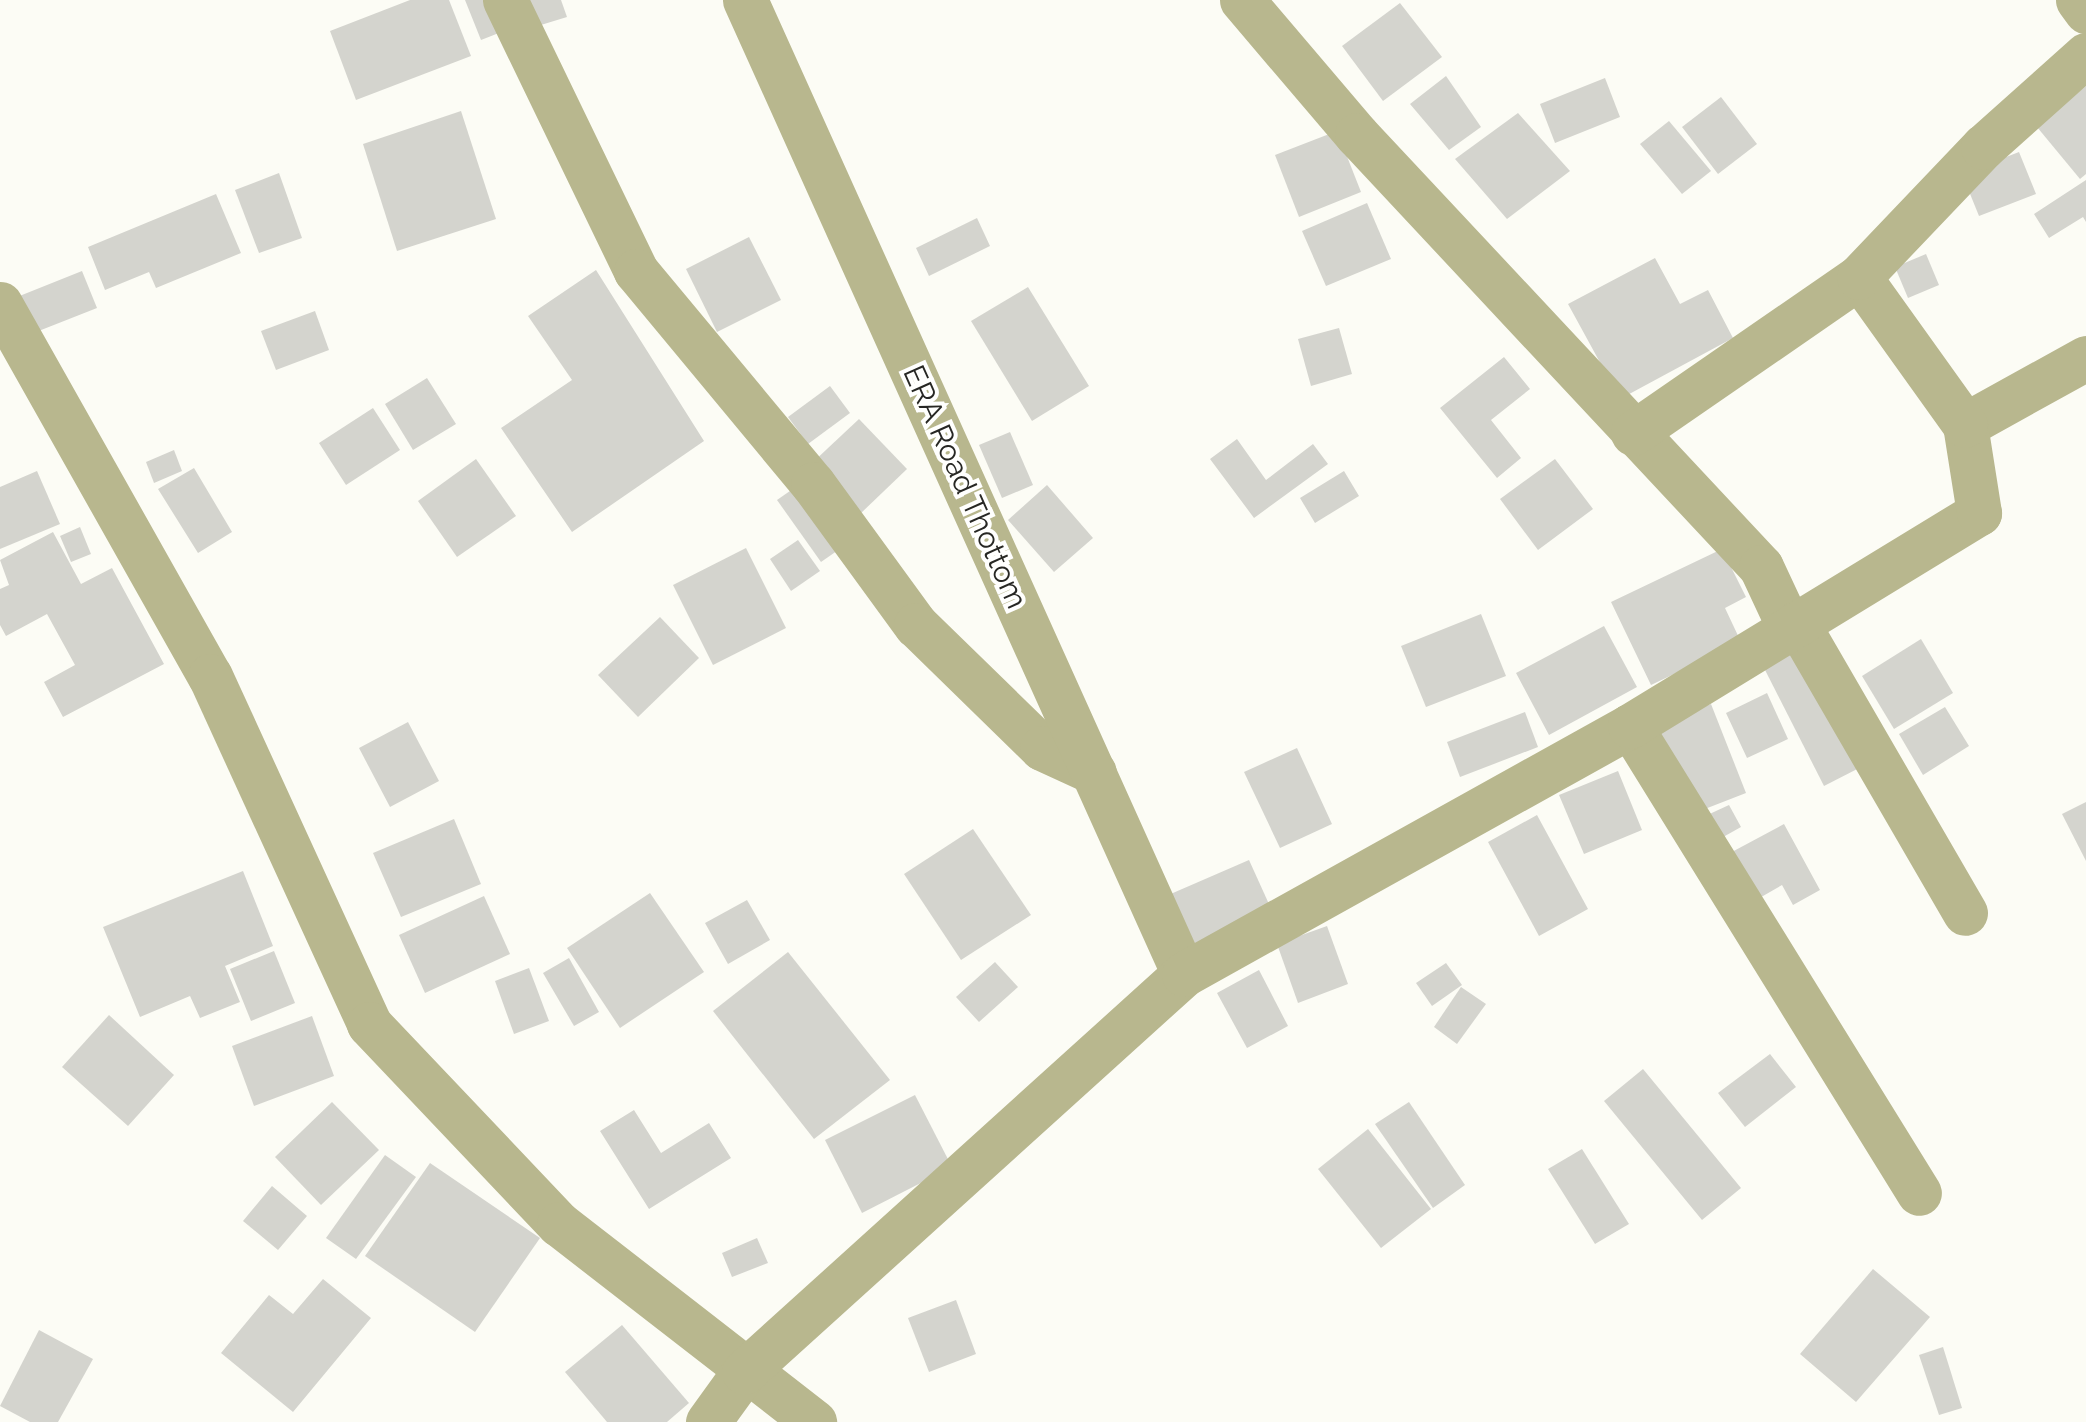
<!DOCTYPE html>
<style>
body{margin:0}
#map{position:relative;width:2086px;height:1422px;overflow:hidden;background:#fcfcf5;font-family:Raleway,sans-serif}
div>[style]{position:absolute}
.building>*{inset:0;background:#d4d4ce}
.street>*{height:45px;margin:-22.5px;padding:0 22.5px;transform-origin:22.5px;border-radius:22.5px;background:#b8b78e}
span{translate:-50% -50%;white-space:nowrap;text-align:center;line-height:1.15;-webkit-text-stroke:8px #fffffe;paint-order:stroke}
.street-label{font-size:30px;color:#272724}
</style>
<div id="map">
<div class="building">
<div style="clip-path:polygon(410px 0,449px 0,471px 56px,356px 100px,330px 31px)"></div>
<div style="clip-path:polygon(465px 0,492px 0,504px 31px,481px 40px)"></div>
<div style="clip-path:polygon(521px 0,561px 0,567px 17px,531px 28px)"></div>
<div style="clip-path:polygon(1400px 3px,1442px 57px,1383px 101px,1342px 46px)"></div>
<div style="clip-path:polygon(1446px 76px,1481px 127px,1449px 150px,1410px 104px)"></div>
<div style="clip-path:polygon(1605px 78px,1620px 117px,1555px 143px,1540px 104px)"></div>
<div style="clip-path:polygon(2086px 86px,2086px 174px,2080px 179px,2037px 127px)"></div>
<div style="clip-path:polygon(1721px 97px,1757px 144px,1718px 174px,1682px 127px)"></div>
<div style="clip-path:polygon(461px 111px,496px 219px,397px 251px,363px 144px)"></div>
<div style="clip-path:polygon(1518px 113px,1570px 171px,1507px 219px,1455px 159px)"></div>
<div style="clip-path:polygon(1669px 121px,1711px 171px,1682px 194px,1640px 144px)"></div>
<div style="clip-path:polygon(1337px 131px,1361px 192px,1299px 217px,1275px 155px)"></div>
<div style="clip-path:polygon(2019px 152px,2036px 194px,1979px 216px,1962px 174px)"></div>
<div style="clip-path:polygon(279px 173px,302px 238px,259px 253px,235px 190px)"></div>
<div style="clip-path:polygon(2086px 180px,2086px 222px,2083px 217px,2049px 238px,2034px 214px)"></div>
<div style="clip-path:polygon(216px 194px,241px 253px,156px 288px,149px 272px,105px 290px,88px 247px)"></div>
<div style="clip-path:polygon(1367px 203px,1391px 259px,1326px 286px,1302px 231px)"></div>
<div style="clip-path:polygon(977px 218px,990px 246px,929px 276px,916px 248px)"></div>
<div style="clip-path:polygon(749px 237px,781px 300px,717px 332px,686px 269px)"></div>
<div style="clip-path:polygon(1926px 254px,1939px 285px,1908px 298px,1895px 267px)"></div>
<div style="clip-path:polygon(1655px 258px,1680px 304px,1708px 290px,1733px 338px,1620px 399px,1568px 304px)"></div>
<div style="clip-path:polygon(596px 270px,704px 441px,572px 532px,501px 428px,572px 380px,528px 316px)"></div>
<div style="clip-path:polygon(82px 271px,97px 308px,31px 334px,17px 297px)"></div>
<div style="clip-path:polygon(1028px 287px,1089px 386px,1032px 421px,971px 321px)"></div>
<div style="clip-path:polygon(315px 311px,329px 350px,276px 370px,261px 331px)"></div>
<div style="clip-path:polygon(1339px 328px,1352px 374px,1311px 386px,1298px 339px)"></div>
<div style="clip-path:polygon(1504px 357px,1530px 389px,1491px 420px,1521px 458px,1497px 478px,1440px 408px)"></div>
<div style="clip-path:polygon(427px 378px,456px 424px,413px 450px,385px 404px)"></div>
<div style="clip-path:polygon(830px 386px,850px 413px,808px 444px,788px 417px)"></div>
<div style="clip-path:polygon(373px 408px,400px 450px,346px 485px,319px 443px)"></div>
<div style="clip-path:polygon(859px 419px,907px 469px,859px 515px,811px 464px)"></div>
<div style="clip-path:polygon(1010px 432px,1033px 485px,1002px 498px,979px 445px)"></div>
<div style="clip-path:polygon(1237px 439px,1266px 480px,1313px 444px,1328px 464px,1254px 518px,1210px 459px)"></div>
<div style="clip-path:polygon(174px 450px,182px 471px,154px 483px,146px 462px)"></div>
<div style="clip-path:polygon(476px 459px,516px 516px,457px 557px,418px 501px)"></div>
<div style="clip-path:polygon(1555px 459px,1593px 509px,1538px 550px,1500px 499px)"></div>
<div style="clip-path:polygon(194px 468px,232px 532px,198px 553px,158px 489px)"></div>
<div style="clip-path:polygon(37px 471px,60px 524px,0 549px,0 487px)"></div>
<div style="clip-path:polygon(1344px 471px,1359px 496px,1315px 523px,1300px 498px)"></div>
<div style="clip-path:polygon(800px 484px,844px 546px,821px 562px,777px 500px)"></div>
<div style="clip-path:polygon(1047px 485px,1093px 538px,1054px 572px,1008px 520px)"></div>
<div style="clip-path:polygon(80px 527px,91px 554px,71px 562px,60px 536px)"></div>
<div style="clip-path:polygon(53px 532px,81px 584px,112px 568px,164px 664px,63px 717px,44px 682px,75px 665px,47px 614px,6px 636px,0 625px,0 589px,9px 585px,0 560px)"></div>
<div style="clip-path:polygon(798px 540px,820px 571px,791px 591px,770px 559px)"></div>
<div style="clip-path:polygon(746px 548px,786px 628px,713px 665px,673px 585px)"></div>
<div style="clip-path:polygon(1722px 549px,1746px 597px,1725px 608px,1741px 642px,1651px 685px,1611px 602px)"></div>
<div style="clip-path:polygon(1481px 614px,1506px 676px,1426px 707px,1401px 646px)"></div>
<div style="clip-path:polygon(660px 617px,699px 658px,638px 717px,598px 675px)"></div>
<div style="clip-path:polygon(1604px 626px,1637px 687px,1549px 735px,1516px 673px)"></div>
<div style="clip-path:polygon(1921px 639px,1953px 693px,1894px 729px,1862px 676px)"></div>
<div style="clip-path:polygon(1802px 643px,1865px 765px,1824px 786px,1762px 664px)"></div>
<div style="clip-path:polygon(1767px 693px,1788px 739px,1747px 758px,1726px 713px)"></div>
<div style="clip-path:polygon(1711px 704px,1746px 793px,1692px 814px,1657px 726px)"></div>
<div style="clip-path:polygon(1945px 707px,1969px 746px,1923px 775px,1899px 734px)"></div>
<div style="clip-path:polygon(1525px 712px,1538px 747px,1460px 777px,1447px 742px)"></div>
<div style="clip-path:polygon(408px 722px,439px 781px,390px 807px,359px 748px)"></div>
<div style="clip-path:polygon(1297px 748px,1332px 824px,1280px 848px,1244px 772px)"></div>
<div style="clip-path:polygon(1618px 771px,1642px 830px,1584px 854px,1559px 795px)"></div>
<div style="clip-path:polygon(2086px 802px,2086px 861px,2062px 814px)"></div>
<div style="clip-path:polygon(1729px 805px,1741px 827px,1716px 841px,1703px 817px)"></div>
<div style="clip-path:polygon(1537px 815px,1588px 909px,1539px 936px,1488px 842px)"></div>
<div style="clip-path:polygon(454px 819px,481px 884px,401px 917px,373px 853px)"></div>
<div style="clip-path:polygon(1784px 824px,1820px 890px,1793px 905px,1782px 885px,1756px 900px,1730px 853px)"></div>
<div style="clip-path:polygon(973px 829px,1031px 915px,961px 960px,904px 874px)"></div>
<div style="clip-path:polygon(1249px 860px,1273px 913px,1190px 950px,1166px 896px)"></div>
<div style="clip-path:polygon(243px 871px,273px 946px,225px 966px,240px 1002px,200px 1018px,190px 996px,140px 1017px,103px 927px)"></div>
<div style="clip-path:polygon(650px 893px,704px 972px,620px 1028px,567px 948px)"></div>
<div style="clip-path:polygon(484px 896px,510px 954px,425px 993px,399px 935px)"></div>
<div style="clip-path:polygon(747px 900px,770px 940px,728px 964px,705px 923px)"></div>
<div style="clip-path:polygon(1327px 926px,1348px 984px,1298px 1003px,1277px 944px)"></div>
<div style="clip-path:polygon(274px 951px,295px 1003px,251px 1021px,230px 969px)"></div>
<div style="clip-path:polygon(788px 952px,890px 1080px,814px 1139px,713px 1011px)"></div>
<div style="clip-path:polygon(569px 958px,599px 1012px,574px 1026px,543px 973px)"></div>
<div style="clip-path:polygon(995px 962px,1018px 987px,979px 1022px,956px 997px)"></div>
<div style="clip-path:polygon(1446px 963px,1462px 985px,1432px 1006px,1416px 983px)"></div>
<div style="clip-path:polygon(529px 968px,549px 1021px,514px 1034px,495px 981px)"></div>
<div style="clip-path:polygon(1259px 970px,1288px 1026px,1247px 1048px,1217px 993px)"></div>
<div style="clip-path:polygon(1461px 987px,1486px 1004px,1457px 1044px,1434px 1027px)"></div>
<div style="clip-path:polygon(109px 1015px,174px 1075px,128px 1126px,62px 1067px)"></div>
<div style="clip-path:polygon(312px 1016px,334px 1076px,254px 1106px,232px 1046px)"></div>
<div style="clip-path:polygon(1770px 1054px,1796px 1087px,1745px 1127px,1718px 1093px)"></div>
<div style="clip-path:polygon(1643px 1069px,1741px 1188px,1702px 1220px,1604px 1101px)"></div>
<div style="clip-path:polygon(915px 1095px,952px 1167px,862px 1213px,825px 1140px)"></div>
<div style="clip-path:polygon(332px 1102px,379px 1150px,321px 1205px,275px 1157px)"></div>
<div style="clip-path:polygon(1409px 1102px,1465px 1185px,1433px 1208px,1375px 1124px)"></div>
<div style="clip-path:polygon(634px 1110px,661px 1153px,709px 1123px,731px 1158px,649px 1209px,600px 1131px)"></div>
<div style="clip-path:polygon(1368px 1129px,1431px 1209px,1381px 1248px,1318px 1169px)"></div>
<div style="clip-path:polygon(1582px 1149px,1629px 1224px,1595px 1244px,1548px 1169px)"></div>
<div style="clip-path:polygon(385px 1155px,416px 1177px,356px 1259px,326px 1238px)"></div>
<div style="clip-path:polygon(430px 1163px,540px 1238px,475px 1332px,365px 1256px)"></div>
<div style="clip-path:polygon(272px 1186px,307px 1216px,278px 1250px,243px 1221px)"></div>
<div style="clip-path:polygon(757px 1238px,768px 1263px,732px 1277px,722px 1253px)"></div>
<div style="clip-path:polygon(1873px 1269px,1930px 1317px,1856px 1402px,1800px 1354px)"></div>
<div style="clip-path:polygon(323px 1279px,371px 1318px,293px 1412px,221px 1353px,269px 1295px,293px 1314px)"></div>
<div style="clip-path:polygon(956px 1300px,976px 1354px,929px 1372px,908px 1318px)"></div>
<div style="clip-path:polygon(622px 1325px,689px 1403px,667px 1422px,607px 1422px,565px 1372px)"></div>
<div style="clip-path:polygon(39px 1330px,93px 1359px,58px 1422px,30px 1422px,0 1406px)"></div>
<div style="clip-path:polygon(1943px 1347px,1962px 1408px,1939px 1415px,1919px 1355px)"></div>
</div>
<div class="street">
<div style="left:505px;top:0;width:301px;rotate:64.2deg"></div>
<div style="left:636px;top:271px;width:277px;rotate:50.3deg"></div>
<div style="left:813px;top:484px;width:175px;rotate:53.9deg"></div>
<div style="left:916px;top:625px;width:176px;rotate:44.3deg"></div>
<div style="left:1042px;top:748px;width:57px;rotate:24.8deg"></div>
<div style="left:745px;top:0;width:1068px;rotate:65.74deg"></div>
<div style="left:1242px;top:0;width:177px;rotate:49.6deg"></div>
<div style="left:1357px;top:135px;width:591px;rotate:46.92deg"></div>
<div style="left:1761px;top:567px;width:66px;rotate:65deg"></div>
<div style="left:2078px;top:0;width:14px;rotate:54deg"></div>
<div style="left:0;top:304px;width:427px;rotate:60.6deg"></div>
<div style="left:210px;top:676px;width:383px;rotate:65.4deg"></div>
<div style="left:369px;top:1024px;width:276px;rotate:46.5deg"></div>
<div style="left:559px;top:1224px;width:323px;rotate:37.8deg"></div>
<div style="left:1965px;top:425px;width:138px;rotate:-29deg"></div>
<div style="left:1633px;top:433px;width:275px;rotate:-34.6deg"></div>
<div style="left:1797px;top:623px;width:335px;rotate:59.9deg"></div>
<div style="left:1630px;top:726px;width:549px;rotate:58.25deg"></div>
<div style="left:708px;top:1422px;width:62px;rotate:-54.2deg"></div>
<div style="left:744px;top:1372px;width:593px;rotate:-42.13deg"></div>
<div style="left:1184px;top:974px;width:510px;rotate:-29.08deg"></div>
<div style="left:1630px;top:726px;width:409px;rotate:-31.4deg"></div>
<div style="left:1979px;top:513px;width:89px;rotate:-99deg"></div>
<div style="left:1965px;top:425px;width:182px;rotate:-125.6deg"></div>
<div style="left:1859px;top:277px;width:180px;rotate:-46.4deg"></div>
<div style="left:1983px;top:147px;width:138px;rotate:-41.8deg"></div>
</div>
<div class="street-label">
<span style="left:965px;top:487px;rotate:66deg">ERA Road Thottom</span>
</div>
</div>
